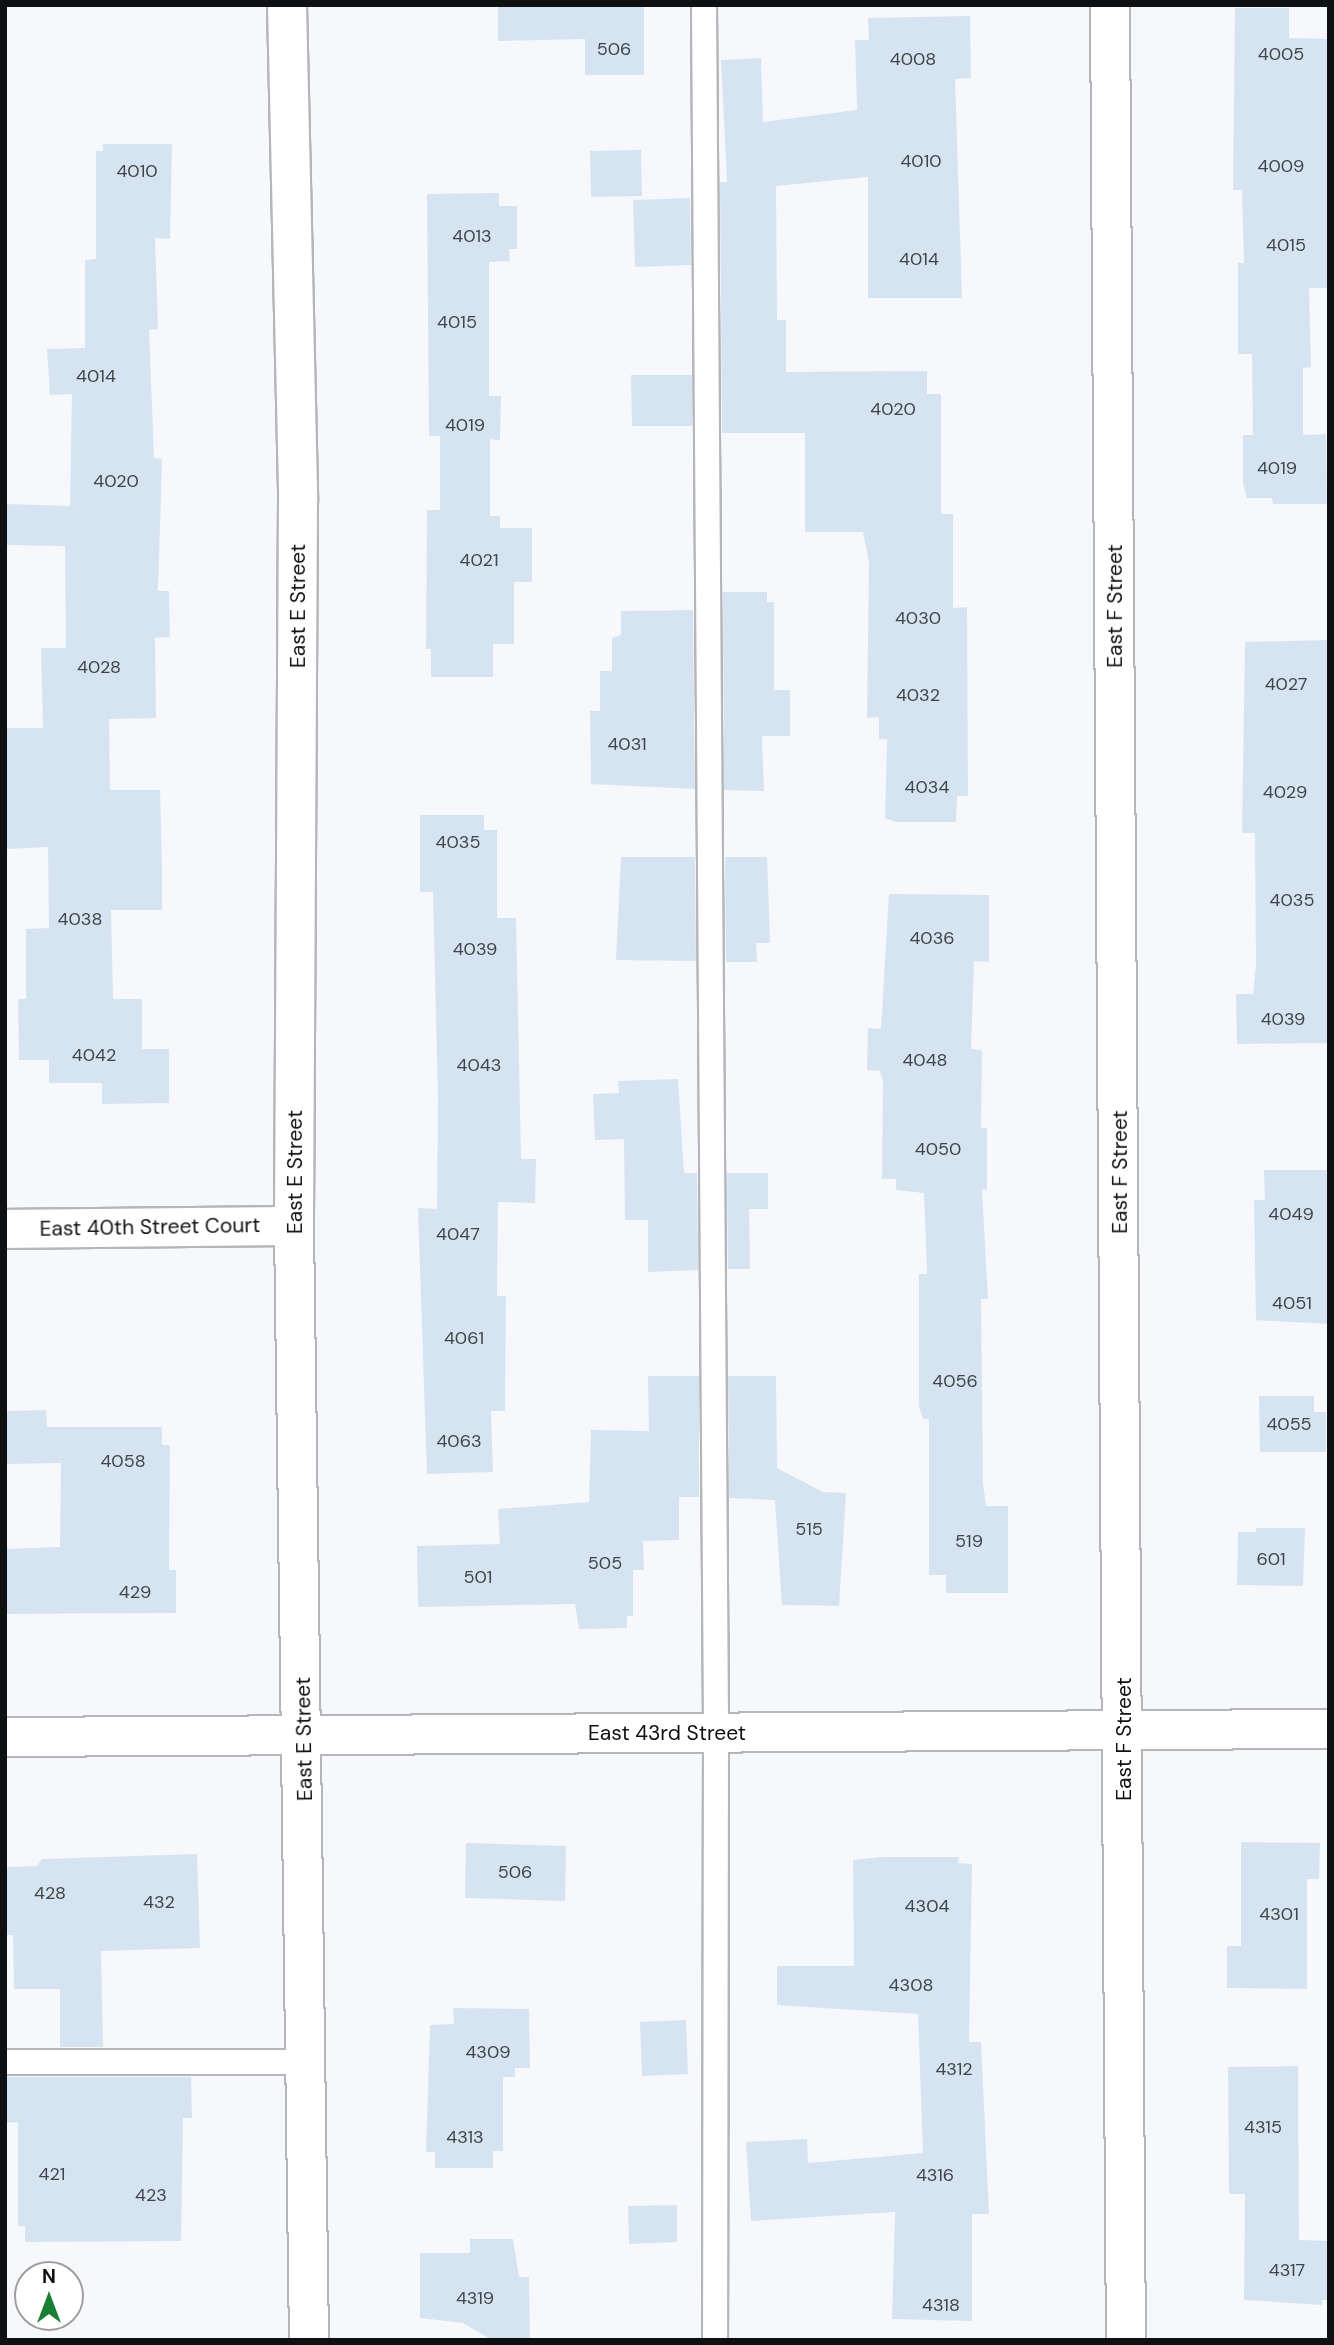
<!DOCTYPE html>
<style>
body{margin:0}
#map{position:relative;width:1334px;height:2345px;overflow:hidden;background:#f7f8fc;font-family:"DM Sans",sans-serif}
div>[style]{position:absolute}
.building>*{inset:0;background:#d6e4f1}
.roads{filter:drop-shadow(2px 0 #b5b6b9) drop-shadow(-2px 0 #b5b6b9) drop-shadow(0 2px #b5b6b9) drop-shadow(0 -2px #b5b6b9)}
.lane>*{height:24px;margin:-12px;padding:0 12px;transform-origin:12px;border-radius:12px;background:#fff}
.street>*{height:38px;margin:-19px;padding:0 19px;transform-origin:19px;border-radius:19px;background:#fff}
.secondary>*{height:38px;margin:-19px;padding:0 19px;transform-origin:19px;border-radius:19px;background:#fff}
span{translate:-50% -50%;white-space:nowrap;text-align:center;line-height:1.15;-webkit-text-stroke:7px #fff;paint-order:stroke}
.number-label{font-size:18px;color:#414549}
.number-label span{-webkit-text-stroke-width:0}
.street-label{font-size:21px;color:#0f1011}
.frame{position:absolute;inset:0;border:7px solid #0f1011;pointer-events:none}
.north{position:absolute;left:14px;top:2261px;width:70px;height:70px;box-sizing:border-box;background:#fff;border:2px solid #9f9fa0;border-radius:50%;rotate:0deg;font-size:19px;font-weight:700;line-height:28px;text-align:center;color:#0f1011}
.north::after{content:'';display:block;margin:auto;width:24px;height:32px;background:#197f32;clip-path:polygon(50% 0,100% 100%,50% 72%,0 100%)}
</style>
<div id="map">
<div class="building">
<div style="clip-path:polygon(498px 5px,644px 5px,644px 75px,585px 75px,585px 39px,498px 41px)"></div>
<div style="clip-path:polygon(1235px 8px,1289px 8px,1289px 38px,1329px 39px,1329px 288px,1309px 288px,1311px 367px,1303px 368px,1303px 435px,1326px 434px,1327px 504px,1273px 504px,1272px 498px,1247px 498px,1243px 483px,1243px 435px,1253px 435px,1252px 354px,1238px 354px,1238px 263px,1244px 263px,1242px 190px,1233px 190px)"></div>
<div style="clip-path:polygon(970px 16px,971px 78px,955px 79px,962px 298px,868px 298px,868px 177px,776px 186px,777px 320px,786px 320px,786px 372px,927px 371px,927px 394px,941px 394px,941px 514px,953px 514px,953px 608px,967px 607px,968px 796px,957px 796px,956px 822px,896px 822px,885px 818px,887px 739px,879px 739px,879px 717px,867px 718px,869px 562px,863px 532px,805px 532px,805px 433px,722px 433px,720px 182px,727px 182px,721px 60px,761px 58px,763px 122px,857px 110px,855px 40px,869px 40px,868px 18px)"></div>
<div style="clip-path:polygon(103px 144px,172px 144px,170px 239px,155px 238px,158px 329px,149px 330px,154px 458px,162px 459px,158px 591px,169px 591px,170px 637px,155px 638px,156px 718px,109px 719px,110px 790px,160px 790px,162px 867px,162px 910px,111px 910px,113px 999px,142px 999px,142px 1049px,169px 1049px,169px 1103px,102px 1104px,102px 1083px,49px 1083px,49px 1060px,19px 1060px,18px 999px,26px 999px,26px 929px,49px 928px,48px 847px,5px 849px,5px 728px,43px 728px,41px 648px,66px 648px,65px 546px,5px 545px,5px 504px,70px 506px,72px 394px,50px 395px,47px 349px,85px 348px,85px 260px,96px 259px,96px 151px,103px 151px)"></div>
<div style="clip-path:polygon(641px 150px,642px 196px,591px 197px,590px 151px)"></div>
<div style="clip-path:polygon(499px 193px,499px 206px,517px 206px,517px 249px,509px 249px,510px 261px,489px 262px,489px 396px,501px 396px,500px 440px,490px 439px,490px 516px,500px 516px,500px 528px,532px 528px,532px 582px,514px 582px,514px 644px,493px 644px,493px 677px,431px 677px,431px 649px,426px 649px,427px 510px,440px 510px,440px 436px,429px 436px,427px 194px)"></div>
<div style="clip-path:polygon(690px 198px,691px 265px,635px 267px,633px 200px)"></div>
<div style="clip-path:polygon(631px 375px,692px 375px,692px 426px,632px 426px)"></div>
<div style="clip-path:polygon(723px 592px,767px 592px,767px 602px,774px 602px,774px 690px,790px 690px,790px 736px,762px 736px,764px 791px,724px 790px)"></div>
<div style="clip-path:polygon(693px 610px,695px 789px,591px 784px,590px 711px,600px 711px,600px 671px,612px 671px,612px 638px,621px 635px,621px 611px)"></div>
<div style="clip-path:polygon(1329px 640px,1329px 1043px,1237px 1044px,1236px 994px,1253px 994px,1256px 965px,1255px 833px,1242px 833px,1245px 642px)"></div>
<div style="clip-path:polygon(420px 815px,484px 815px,484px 830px,497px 830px,497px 918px,516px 918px,521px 1159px,536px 1159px,535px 1203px,498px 1202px,497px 1296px,506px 1296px,505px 1411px,491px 1411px,493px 1472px,427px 1474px,418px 1208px,437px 1209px,438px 1099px,433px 892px,420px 892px)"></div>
<div style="clip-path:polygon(621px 857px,695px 857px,696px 961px,616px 960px)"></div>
<div style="clip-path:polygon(725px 857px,767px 857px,770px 943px,756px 943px,757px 962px,726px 962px)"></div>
<div style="clip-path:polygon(889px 894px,989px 895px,989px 962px,974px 961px,971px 1049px,982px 1050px,981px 1128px,987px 1128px,987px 1190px,982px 1189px,988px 1299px,981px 1299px,983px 1483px,986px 1506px,1008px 1506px,1008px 1593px,946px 1593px,946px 1575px,929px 1575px,929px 1419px,923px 1419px,919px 1406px,919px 1274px,927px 1274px,924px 1193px,896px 1190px,896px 1179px,882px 1179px,883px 1081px,880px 1071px,867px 1070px,868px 1028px,881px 1029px)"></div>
<div style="clip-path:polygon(678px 1079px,684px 1173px,697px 1173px,698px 1270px,648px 1272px,648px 1220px,625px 1220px,624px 1139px,595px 1140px,593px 1094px,619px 1093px,618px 1081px)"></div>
<div style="clip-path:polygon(1264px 1170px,1329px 1170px,1329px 1324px,1256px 1320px,1254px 1200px,1265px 1200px)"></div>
<div style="clip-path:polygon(727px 1173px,768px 1173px,768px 1209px,749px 1209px,750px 1269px,728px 1269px)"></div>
<div style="clip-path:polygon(648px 1376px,699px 1376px,699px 1497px,679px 1497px,679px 1540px,643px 1541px,644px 1570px,633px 1570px,633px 1616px,627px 1616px,627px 1628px,579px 1629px,575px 1604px,418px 1607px,417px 1546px,500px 1544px,498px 1509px,589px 1502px,591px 1430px,649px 1431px)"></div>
<div style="clip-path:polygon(728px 1376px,776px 1376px,777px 1468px,823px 1492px,846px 1493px,839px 1606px,782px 1605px,775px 1500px,729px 1498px)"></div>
<div style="clip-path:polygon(1259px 1396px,1314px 1396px,1314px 1412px,1326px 1412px,1326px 1452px,1260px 1452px)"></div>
<div style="clip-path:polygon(46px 1410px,47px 1427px,162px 1427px,162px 1445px,170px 1445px,169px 1570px,176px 1570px,176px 1613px,5px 1614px,5px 1549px,60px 1547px,61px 1463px,5px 1464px,5px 1411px)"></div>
<div style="clip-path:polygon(1256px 1528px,1305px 1528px,1303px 1586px,1237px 1585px,1238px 1532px,1256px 1532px)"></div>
<div style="clip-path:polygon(1241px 1842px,1320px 1843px,1319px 1879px,1307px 1879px,1307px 1989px,1227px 1988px,1227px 1946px,1241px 1946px)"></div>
<div style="clip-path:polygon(466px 1843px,566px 1846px,565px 1901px,465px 1898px)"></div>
<div style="clip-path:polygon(197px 1854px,200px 1948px,101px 1951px,103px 2047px,60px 2047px,60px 1989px,14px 1989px,13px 1935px,5px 1935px,5px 1867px,37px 1866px,42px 1859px)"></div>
<div style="clip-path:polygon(882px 1857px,959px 1857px,958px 1863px,972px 1864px,969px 2042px,981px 2042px,989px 2214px,972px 2214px,972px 2321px,892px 2319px,895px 2212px,751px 2221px,746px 2142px,807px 2139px,808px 2163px,923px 2153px,918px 2014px,777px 2005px,777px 1966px,854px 1966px,853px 1860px)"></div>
<div style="clip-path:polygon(453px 2008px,529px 2009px,530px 2068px,515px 2068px,515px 2077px,503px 2077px,503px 2151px,493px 2151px,493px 2168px,435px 2168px,435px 2152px,426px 2152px,430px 2025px,454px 2024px)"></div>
<div style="clip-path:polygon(686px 2020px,688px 2074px,642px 2076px,640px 2022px)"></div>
<div style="clip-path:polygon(1298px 2066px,1299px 2240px,1329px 2241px,1329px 2300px,1322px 2300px,1322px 2305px,1244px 2300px,1245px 2194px,1229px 2194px,1228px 2067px)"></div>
<div style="clip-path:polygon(5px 2077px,191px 2077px,192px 2118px,183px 2118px,181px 2241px,25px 2242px,25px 2226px,18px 2226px,18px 2122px,5px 2123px)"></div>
<div style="clip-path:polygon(677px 2205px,677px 2242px,629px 2244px,628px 2206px)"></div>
<div style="clip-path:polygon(470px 2239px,513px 2239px,519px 2277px,529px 2277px,530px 2340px,492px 2340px,463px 2323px,420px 2318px,420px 2253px,470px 2253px)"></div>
</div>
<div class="roads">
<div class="lane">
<div style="left:704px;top:5px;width:1728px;rotate:89.6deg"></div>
<div style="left:716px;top:1733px;width:607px;rotate:90.09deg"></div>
<div style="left:5px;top:2062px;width:302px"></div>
</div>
<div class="street">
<div style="left:287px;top:5px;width:496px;rotate:88.7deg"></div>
<div style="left:298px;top:501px;width:725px;rotate:90.32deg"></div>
<div style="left:294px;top:1226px;width:1114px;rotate:89.23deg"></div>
<div style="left:1110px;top:5px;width:2335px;rotate:89.61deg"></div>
<div style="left:5px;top:1229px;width:289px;rotate:-0.6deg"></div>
</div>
<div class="secondary">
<div style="left:5px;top:1737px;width:1324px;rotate:-0.35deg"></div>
</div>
</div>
<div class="number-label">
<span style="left:614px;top:49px">506</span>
<span style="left:1281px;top:54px">4005</span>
<span style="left:913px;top:59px">4008</span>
<span style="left:921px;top:161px">4010</span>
<span style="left:1281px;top:166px">4009</span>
<span style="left:137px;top:171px">4010</span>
<span style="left:472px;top:236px">4013</span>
<span style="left:1286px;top:245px">4015</span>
<span style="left:919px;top:259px">4014</span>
<span style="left:457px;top:322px">4015</span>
<span style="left:96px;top:376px">4014</span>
<span style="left:893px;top:409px">4020</span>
<span style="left:465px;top:425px">4019</span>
<span style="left:1277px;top:468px">4019</span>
<span style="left:116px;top:481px">4020</span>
<span style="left:479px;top:560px">4021</span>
<span style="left:918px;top:618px">4030</span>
<span style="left:99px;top:667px">4028</span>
<span style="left:1286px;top:684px">4027</span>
<span style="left:918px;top:695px">4032</span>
<span style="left:627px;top:744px">4031</span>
<span style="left:927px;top:787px">4034</span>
<span style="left:1285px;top:792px">4029</span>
<span style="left:458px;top:842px">4035</span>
<span style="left:1292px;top:900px">4035</span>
<span style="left:80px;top:919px">4038</span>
<span style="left:932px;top:938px">4036</span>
<span style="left:475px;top:949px">4039</span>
<span style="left:1283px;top:1019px">4039</span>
<span style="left:94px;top:1055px">4042</span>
<span style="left:925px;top:1060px">4048</span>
<span style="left:479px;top:1065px">4043</span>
<span style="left:938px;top:1149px">4050</span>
<span style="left:1291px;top:1214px">4049</span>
<span style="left:458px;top:1234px">4047</span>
<span style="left:1292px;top:1303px">4051</span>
<span style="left:464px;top:1338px">4061</span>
<span style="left:955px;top:1381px">4056</span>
<span style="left:1289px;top:1424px">4055</span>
<span style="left:459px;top:1441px">4063</span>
<span style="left:123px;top:1461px">4058</span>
<span style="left:809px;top:1529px">515</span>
<span style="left:969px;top:1541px">519</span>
<span style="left:1271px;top:1559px">601</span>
<span style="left:605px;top:1563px">505</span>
<span style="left:478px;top:1577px">501</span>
<span style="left:135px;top:1592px">429</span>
<span style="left:515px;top:1872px">506</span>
<span style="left:50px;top:1893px">428</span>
<span style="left:159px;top:1902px">432</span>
<span style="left:927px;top:1906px">4304</span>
<span style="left:1279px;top:1914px">4301</span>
<span style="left:911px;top:1985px">4308</span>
<span style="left:488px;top:2052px">4309</span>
<span style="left:954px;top:2069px">4312</span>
<span style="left:1263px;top:2127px">4315</span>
<span style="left:465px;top:2137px">4313</span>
<span style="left:52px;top:2174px">421</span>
<span style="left:935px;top:2175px">4316</span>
<span style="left:151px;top:2195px">423</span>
<span style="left:1287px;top:2270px">4317</span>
<span style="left:475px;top:2298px">4319</span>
<span style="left:941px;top:2305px">4318</span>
</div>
<div class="street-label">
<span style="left:298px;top:606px;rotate:-90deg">East E Street</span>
<span style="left:1115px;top:606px;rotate:-90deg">East F Street</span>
<span style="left:295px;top:1172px;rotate:-90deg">East E Street</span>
<span style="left:1120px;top:1172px;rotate:-90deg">East F Street</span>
<span style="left:150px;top:1227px;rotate:-1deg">East 40th Street Court</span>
<span style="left:667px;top:1733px">East 43rd Street</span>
<span style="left:304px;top:1739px;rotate:-91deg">East E Street</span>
<span style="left:1124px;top:1739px;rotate:-90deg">East F Street</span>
</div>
<div class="frame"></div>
<div class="north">N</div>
</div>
